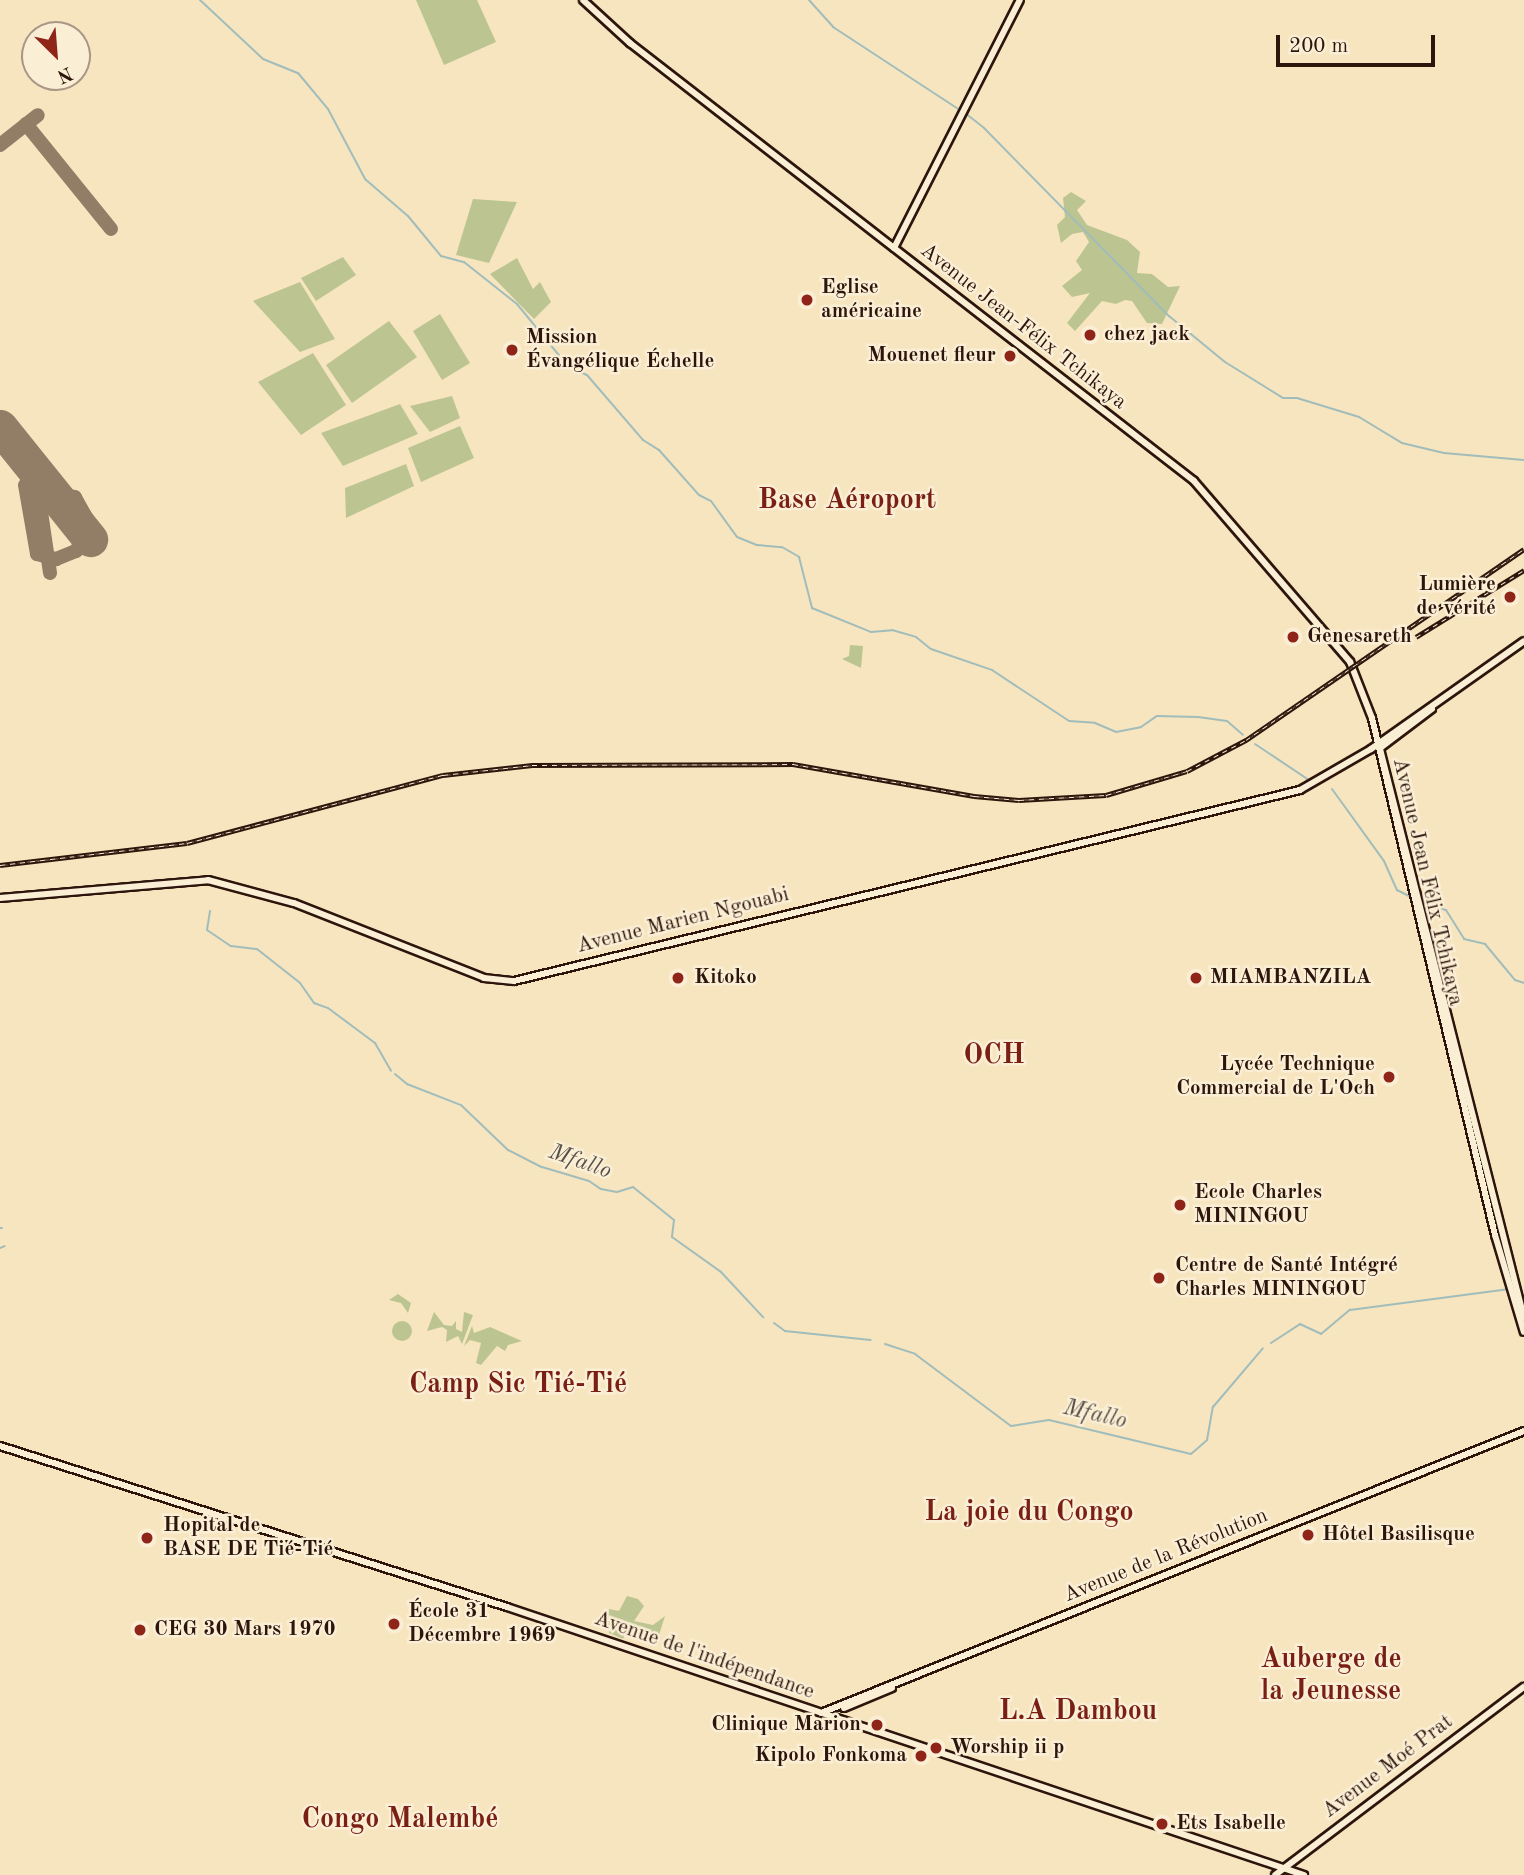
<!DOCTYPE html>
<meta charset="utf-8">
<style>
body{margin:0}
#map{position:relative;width:1524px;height:1875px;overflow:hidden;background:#f7e5bf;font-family:"Old Standard TT",serif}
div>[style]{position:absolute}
.green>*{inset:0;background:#bcc592}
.round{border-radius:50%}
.stream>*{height:2px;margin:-1px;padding:0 1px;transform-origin:1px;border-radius:1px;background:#a1bdbb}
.taxiway>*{height:14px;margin:-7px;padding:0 7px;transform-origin:7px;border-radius:7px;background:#927d66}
.runway>*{height:35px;margin:-17.5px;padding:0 17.5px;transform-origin:17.5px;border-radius:17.5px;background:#927d66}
.roads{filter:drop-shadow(2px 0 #2d150c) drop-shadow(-2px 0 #2d150c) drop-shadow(0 2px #2d150c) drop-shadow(0 -2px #2d150c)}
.secondary>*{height:6px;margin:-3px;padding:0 3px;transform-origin:3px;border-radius:3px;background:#faeed5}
.rail>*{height:4.5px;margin-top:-2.25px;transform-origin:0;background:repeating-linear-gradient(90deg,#faeed5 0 5px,#2d150c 0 10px);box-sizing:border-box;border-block:2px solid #2d150c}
.dots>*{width:19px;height:19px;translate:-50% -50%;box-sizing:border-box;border:4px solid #faeed5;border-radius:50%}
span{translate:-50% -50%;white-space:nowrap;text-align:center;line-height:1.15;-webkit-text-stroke:5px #faeed5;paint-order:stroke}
.poi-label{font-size:21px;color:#2d150c;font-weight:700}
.left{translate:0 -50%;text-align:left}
.right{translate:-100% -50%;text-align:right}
.street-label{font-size:21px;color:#2d150c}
.water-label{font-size:23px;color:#565049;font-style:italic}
.district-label{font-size:28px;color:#7a1f14;font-weight:700}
.north{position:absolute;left:21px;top:21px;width:70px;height:70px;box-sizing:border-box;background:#faeed5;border:2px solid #a89785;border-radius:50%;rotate:155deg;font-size:19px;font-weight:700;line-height:28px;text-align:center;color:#2d150c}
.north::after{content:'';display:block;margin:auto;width:24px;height:32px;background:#8f2418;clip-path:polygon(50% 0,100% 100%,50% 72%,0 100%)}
.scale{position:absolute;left:1276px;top:35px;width:159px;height:32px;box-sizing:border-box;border:4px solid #2d150c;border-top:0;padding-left:9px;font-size:21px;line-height:24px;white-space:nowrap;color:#2d150c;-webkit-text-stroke:5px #faeed5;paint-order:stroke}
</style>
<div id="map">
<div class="green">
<div style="clip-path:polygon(416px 0,477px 0,496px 42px,444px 65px)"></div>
<div style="clip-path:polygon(1071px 192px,1086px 201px,1077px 210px,1087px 225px,1127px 240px,1140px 252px,1137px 273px,1152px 274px,1168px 287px,1180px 286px,1162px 324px,1147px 323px,1132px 301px,1125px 300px,1116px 304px,1102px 301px,1075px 331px,1067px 323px,1090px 293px,1072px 297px,1062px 286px,1082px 270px,1076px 261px,1089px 242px,1083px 232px,1072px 234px,1061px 243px,1057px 225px,1065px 217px,1063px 198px)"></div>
<div style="clip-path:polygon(473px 199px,517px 202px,489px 263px,456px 255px)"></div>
<div style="clip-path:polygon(343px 257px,356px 275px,316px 301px,301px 278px)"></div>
<div style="clip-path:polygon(517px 258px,533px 289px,540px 282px,551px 302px,534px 319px,490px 274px)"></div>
<div style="clip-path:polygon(300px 282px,335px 339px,300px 352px,253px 301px)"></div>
<div style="clip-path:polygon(440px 314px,470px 363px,442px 380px,413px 331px)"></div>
<div style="clip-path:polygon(389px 321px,417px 357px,352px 403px,326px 365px)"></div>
<div style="clip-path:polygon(313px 353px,346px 405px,301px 435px,258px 382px)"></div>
<div style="clip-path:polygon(452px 396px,460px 418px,430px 432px,410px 406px)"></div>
<div style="clip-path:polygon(400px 404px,418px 434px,343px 466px,321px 433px)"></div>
<div style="clip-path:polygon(460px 426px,474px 458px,421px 482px,408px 448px)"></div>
<div style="clip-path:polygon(406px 464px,414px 486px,346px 518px,345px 488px)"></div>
<div style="clip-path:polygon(850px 645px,863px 646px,861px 668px,842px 659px,849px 656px)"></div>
<div style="clip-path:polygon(398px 1294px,411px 1303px,408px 1313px,401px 1303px,389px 1300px)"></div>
<div style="clip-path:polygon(434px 1312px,444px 1325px,452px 1326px,456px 1321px,456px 1329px,462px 1332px,464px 1312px,473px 1315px,462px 1344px,458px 1336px,446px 1342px,447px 1330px,442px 1327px,427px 1331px)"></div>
<div class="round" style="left:392px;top:1321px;width:20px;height:20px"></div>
<div style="clip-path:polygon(472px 1326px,474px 1333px,490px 1327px,522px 1341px,508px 1345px,505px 1351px,497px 1346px,481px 1365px,476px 1363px,481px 1343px,470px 1340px,464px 1346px)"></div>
<div style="clip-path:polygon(627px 1596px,638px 1599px,644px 1606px,634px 1621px,653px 1625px,665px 1616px,659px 1635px,629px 1626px,623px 1639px,609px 1633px,607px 1614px,609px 1609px,619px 1611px)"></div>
</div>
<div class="stream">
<div style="left:200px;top:0;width:86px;rotate:43.1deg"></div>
<div style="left:263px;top:59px;width:38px;rotate:22deg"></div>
<div style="left:298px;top:73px;width:47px;rotate:50.2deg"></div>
<div style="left:328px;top:109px;width:79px;rotate:62.1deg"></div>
<div style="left:365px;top:179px;width:57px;rotate:40.7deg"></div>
<div style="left:408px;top:216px;width:52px;rotate:50.5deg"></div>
<div style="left:441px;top:256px;width:24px;rotate:15deg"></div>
<div style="left:464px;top:262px;width:68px;rotate:38.4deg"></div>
<div style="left:517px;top:304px;width:79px;rotate:50.7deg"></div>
<div style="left:567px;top:365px;width:22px;rotate:27deg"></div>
<div style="left:587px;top:375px;width:86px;rotate:49.3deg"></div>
<div style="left:643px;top:440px;width:19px;rotate:32deg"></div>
<div style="left:659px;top:450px;width:60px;rotate:48.4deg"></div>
<div style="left:699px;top:495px;width:13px;rotate:27deg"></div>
<div style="left:711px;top:501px;width:44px;rotate:54.2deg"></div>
<div style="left:737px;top:537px;width:22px;rotate:22deg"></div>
<div style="left:757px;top:545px;width:25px;rotate:5deg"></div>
<div style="left:782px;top:547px;width:20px;rotate:30deg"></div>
<div style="left:799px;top:557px;width:53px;rotate:75.7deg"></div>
<div style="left:812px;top:608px;width:64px;rotate:22.1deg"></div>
<div style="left:871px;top:632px;width:21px;rotate:-5deg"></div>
<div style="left:892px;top:630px;width:25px;rotate:16deg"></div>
<div style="left:916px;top:637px;width:19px;rotate:39deg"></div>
<div style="left:931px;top:649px;width:65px;rotate:19deg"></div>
<div style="left:992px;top:670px;width:92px;rotate:33.5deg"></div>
<div style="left:1069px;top:721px;width:26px;rotate:4deg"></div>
<div style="left:1095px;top:723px;width:23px;rotate:23deg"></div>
<div style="left:1116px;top:732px;width:25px;rotate:-11deg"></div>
<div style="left:1141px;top:727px;width:19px;rotate:-35deg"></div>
<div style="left:1157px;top:716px;width:41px;rotate:1.4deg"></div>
<div style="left:1198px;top:717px;width:29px;rotate:8deg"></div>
<div style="left:1227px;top:721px;width:21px;rotate:41deg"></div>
<div style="left:809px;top:0;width:36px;rotate:48deg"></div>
<div style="left:833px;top:27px;width:152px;rotate:33.2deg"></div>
<div style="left:965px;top:113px;width:24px;rotate:38deg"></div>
<div style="left:984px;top:128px;width:264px;rotate:45.5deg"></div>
<div style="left:1169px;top:316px;width:72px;rotate:39.4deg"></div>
<div style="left:1225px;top:362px;width:68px;rotate:31.8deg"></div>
<div style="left:1283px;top:398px;width:14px"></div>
<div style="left:1297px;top:398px;width:65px;rotate:17deg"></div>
<div style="left:1359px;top:417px;width:50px;rotate:31.2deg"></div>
<div style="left:1402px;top:443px;width:43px;rotate:13.4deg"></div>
<div style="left:1444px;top:453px;width:80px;rotate:5deg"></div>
<div style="left:1255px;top:744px;width:65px;rotate:33.7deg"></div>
<div style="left:1332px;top:789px;width:89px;rotate:54.2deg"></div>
<div style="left:1384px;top:861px;width:32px;rotate:66deg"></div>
<div style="left:1397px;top:890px;width:18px;rotate:27deg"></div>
<div style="left:1421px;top:902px;width:26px;rotate:18deg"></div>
<div style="left:1446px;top:910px;width:34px;rotate:58deg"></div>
<div style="left:1464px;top:939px;width:22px;rotate:13deg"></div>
<div style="left:1485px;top:944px;width:47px;rotate:50.2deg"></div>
<div style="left:1515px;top:980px;width:9px;rotate:18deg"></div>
<div style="left:210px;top:911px;width:19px;rotate:99deg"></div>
<div style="left:207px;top:930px;width:29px;rotate:34deg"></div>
<div style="left:231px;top:946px;width:26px;rotate:7deg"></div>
<div style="left:257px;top:949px;width:55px;rotate:38.3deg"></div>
<div style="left:300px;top:983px;width:24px;rotate:55deg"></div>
<div style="left:314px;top:1003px;width:15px;rotate:20deg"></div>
<div style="left:328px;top:1008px;width:59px;rotate:36.7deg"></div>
<div style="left:375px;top:1043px;width:32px;rotate:60deg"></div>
<div style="left:395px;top:1074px;width:16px;rotate:40deg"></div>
<div style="left:407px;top:1084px;width:58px;rotate:21.3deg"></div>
<div style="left:461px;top:1105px;width:65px;rotate:43.8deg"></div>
<div style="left:508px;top:1150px;width:38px;rotate:27deg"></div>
<div style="left:542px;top:1167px;width:49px;rotate:16.6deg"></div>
<div style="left:589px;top:1181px;width:14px;rotate:34deg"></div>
<div style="left:601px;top:1189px;width:16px;rotate:11deg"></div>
<div style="left:617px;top:1192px;width:17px;rotate:-17deg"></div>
<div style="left:633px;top:1187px;width:53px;rotate:38.8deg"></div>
<div style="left:674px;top:1220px;width:17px;rotate:97deg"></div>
<div style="left:672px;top:1237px;width:60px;rotate:35.5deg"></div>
<div style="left:721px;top:1272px;width:62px;rotate:47deg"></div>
<div style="left:0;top:1228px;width:2px"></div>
<div style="left:0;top:1248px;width:5px;rotate:-22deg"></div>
<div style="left:774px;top:1323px;width:14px;rotate:36deg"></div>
<div style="left:785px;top:1331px;width:86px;rotate:6deg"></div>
<div style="left:1271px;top:1343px;width:35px;rotate:-33deg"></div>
<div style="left:1300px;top:1324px;width:23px;rotate:25deg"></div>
<div style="left:1321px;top:1334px;width:38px;rotate:-40deg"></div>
<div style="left:1350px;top:1310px;width:161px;rotate:-7.5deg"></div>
<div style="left:885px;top:1344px;width:32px;rotate:18deg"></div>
<div style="left:915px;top:1354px;width:120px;rotate:36.9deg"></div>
<div style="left:1011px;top:1426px;width:38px;rotate:-9deg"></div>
<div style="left:1049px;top:1420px;width:146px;rotate:13.5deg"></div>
<div style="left:1191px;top:1454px;width:21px;rotate:-41deg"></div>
<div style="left:1207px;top:1440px;width:34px;rotate:-80deg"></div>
<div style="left:1213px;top:1407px;width:77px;rotate:-49.7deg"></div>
</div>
<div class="taxiway">
<div style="left:26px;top:124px;width:135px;rotate:51deg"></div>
<div style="left:0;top:145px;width:48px;rotate:-38.3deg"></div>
<div style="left:29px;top:463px;width:17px;rotate:65deg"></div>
<div style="left:36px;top:478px;width:96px;rotate:81.6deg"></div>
<div style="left:25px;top:485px;width:70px;rotate:80.1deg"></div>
<div style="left:37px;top:554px;width:20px;rotate:15deg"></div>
<div style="left:56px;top:559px;width:22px;rotate:-22deg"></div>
<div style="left:76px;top:551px;width:20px;rotate:-60deg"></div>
<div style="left:86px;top:534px;width:15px;rotate:-86deg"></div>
<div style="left:87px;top:519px;width:25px;rotate:-119deg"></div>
<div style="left:75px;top:497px;width:24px;rotate:-168deg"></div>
</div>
<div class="runway">
<div style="left:0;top:427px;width:144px;rotate:51.2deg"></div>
</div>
<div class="roads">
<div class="secondary">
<div style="left:583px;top:0;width:64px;rotate:42.5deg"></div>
<div style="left:630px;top:43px;width:714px;rotate:37.83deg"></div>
<div style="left:1194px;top:481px;width:239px;rotate:49.2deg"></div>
<div style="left:1350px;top:662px;width:60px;rotate:68.6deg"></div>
<div style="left:1372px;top:718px;width:531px;rotate:76.62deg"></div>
<div style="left:1495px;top:1235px;width:101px;rotate:73.4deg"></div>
<div style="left:894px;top:248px;width:278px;rotate:-63.1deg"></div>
<div style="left:1378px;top:741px;width:595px;rotate:75.8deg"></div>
<div style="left:1380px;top:748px;width:65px;rotate:-36.9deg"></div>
<div style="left:0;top:898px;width:209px;rotate:-4.9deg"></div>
<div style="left:208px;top:880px;width:89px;rotate:15deg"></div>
<div style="left:294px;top:903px;width:204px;rotate:21.5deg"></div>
<div style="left:484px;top:978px;width:30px;rotate:6deg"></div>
<div style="left:514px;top:981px;width:809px;rotate:-13.66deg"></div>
<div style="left:1300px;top:790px;width:82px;rotate:-30deg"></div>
<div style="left:1371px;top:749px;width:187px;rotate:-35.2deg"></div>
<div style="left:0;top:1446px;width:532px;rotate:17.62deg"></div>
<div style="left:507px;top:1607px;width:841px;rotate:18.59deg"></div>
<div style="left:844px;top:1708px;width:52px;rotate:-22.6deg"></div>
<div style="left:821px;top:1713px;width:757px;rotate:-21.86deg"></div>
<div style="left:1275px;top:1875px;width:312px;rotate:-37.1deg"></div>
</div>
</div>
<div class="rail">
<div style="left:1416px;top:637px;width:127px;rotate:-31.8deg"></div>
<div style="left:0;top:865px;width:188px;rotate:-6.7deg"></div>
<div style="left:187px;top:843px;width:265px;rotate:-14.9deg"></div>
<div style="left:443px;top:775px;width:90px;rotate:-6.4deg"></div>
<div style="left:532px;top:765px;width:261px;rotate:-0.2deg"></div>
<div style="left:793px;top:764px;width:184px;rotate:10deg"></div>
<div style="left:974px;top:796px;width:45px;rotate:5.1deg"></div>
<div style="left:1019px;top:800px;width:87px;rotate:-3.3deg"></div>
<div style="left:1106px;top:795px;width:84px;rotate:-16.5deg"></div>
<div style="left:1187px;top:771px;width:67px;rotate:-27.7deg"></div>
<div style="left:1246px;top:740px;width:337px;rotate:-34.5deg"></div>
</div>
<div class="dots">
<div style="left:807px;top:300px;background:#8f2418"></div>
<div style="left:1090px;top:335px;background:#8f2418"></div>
<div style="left:512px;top:350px;background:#8f2418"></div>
<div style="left:1010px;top:356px;background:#8f2418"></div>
<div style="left:1510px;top:597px;background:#8f2418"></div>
<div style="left:1293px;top:637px;background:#8f2418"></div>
<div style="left:678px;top:978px;background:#8f2418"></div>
<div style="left:1196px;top:978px;background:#8f2418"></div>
<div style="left:1389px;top:1077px;background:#8f2418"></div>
<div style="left:1180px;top:1205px;background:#8f2418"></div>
<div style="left:1159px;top:1278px;background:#8f2418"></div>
<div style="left:1308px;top:1535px;background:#8f2418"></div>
<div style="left:147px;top:1538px;background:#8f2418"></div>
<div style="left:394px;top:1624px;background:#8f2418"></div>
<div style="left:140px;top:1630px;background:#8f2418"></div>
<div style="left:877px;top:1725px;background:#8f2418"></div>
<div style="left:936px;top:1748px;background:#8f2418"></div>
<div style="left:921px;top:1756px;background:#8f2418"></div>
<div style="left:1162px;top:1824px;background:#8f2418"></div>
</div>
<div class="poi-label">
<span class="left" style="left:821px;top:300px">Eglise<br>américaine</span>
<span class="left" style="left:1104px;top:335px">chez jack</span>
<span class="left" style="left:526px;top:350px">Mission<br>Évangélique Échelle</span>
<span class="right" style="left:996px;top:356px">Mouenet fleur</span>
<span class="right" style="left:1496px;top:597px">Lumière<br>de vérité</span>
<span class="left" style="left:1307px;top:637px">Genesareth</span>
<span class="left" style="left:694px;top:978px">Kitoko</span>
<span class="left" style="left:1210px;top:978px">MIAMBANZILA</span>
<span class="right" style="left:1375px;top:1077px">Lycée Technique<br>Commercial de L'Och</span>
<span class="left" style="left:1194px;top:1205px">Ecole Charles<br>MININGOU</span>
<span class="left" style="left:1175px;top:1278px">Centre de Santé Intégré<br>Charles MININGOU</span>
<span class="left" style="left:163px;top:1538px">Hopital de<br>BASE DE Tié-Tié</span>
<span class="left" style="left:1322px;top:1535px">Hôtel Basilisque</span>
<span class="left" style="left:408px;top:1624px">École 31<br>Décembre 1969</span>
<span class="left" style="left:154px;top:1630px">CEG 30 Mars 1970</span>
<span class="right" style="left:861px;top:1725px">Clinique Marion</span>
<span class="left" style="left:950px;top:1748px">Worship ii p</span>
<span class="right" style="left:907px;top:1756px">Kipolo Fonkoma</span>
<span class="left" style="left:1176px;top:1824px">Ets Isabelle</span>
</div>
<div class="street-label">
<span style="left:1023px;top:327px;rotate:38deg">Avenue Jean-Félix Tchikaya</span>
<span style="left:1427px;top:882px;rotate:77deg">Avenue Jean Félix Tchikaya</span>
<span style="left:683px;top:921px;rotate:-14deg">Avenue Marien Ngouabi</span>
<span style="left:1166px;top:1556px;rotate:-22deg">Avenue de la Révolution</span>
<span style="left:704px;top:1656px;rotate:19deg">Avenue de l'indépendance</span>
<span style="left:1388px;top:1767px;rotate:-37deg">Avenue Moé Prat</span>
</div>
<div class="water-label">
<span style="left:580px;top:1162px;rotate:19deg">Mfallo</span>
<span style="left:1095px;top:1415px;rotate:13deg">Mfallo</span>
</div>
<div class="district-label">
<span style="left:847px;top:501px">Base Aéroport</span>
<span style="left:994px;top:1056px">OCH</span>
<span style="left:518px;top:1385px">Camp Sic Tié-Tié</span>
<span style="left:1029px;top:1513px">La joie du Congo</span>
<span style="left:1331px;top:1676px">Auberge de<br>la Jeunesse</span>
<span style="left:1078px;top:1712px">L.A Dambou</span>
<span style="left:400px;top:1820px">Congo Malembé</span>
</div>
<div class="north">N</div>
<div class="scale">200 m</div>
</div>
